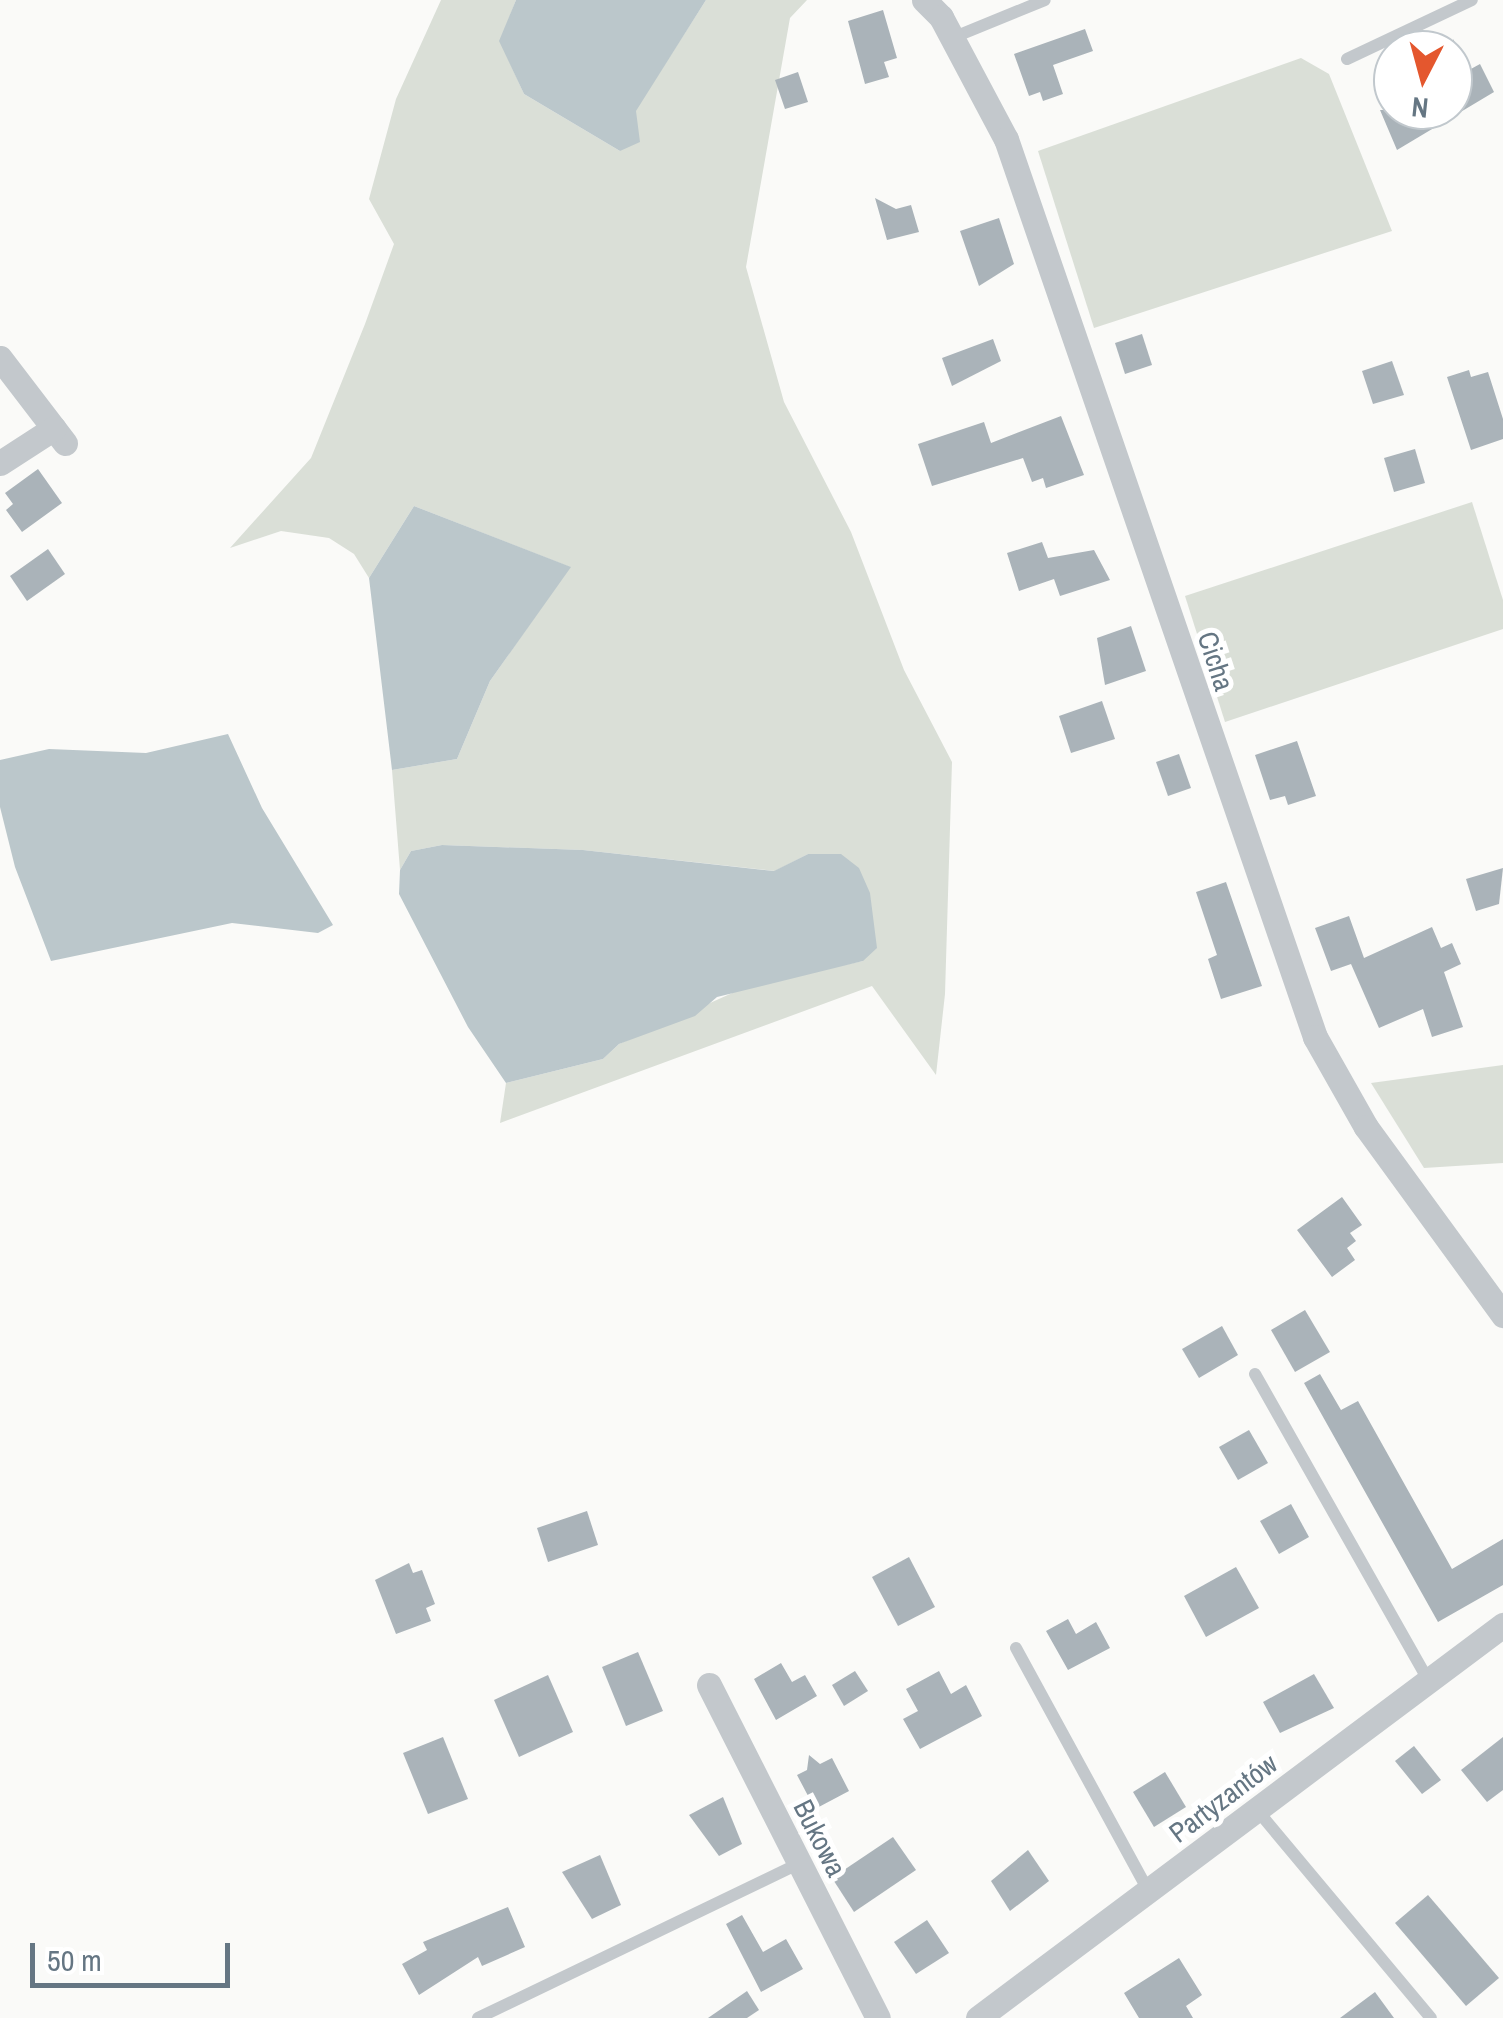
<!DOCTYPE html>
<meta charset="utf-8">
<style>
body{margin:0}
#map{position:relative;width:1503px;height:2018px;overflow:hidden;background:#fafaf8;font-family:"Archivo Narrow",sans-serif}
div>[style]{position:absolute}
.green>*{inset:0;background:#dadfd7}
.water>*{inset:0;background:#bbc7cb}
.building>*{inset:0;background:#aab3b9}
.lane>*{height:12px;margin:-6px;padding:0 6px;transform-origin:6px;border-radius:6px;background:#c3c8cc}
.street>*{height:25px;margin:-12.5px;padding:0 12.5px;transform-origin:12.5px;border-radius:12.5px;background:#c3c8cc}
span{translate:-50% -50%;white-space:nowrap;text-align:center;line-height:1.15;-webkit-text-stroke:10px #fff;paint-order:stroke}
.street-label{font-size:28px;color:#657683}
.north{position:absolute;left:1373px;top:30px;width:100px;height:100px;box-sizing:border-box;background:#fff;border:2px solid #c1c8cd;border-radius:50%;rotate:186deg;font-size:28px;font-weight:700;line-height:40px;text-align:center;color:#657683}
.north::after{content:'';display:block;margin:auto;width:35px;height:45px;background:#e4572e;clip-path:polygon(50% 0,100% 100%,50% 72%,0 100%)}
.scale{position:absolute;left:30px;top:1943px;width:200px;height:45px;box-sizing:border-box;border:5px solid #657683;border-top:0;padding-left:12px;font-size:30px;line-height:35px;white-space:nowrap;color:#657683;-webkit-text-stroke:8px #fff;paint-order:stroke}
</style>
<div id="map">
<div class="green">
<div style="clip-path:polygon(441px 0,516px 0,500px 41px,524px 94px,620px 151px,635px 111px,706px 0,807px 0,790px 18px,746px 267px,784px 402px,851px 532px,904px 670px,952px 762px,945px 994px,936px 1075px,872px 986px,500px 1123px,506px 1083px,603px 1059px,619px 1044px,750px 985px,863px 961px,808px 854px,775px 871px,583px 850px,442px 845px,411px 851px,400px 870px,392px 770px,457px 759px,490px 681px,570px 567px,414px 506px,369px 578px,354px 554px,329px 538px,281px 531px,230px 548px,311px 458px,365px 324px,394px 244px,369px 199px,396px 99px)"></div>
<div style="clip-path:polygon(1301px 58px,1329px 74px,1392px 231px,1094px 328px,1038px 151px)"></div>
<div style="clip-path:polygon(1472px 502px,1503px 600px,1503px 629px,1225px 722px,1185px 596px)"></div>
<div style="clip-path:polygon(1503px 1065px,1503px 1163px,1424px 1168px,1371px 1083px)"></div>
</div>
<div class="water">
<div style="clip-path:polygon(516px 0,706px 0,636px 111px,640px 142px,620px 151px,524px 94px,499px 41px)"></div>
<div style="clip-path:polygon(414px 506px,571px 567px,490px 681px,457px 759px,392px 770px,369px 578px)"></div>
<div style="clip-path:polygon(228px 734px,262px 808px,333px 925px,318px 933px,232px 923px,51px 961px,15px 867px,0 807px,0 760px,49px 749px,146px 753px)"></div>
<div style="clip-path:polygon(442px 845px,583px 850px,774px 871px,808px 854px,841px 854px,859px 868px,870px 893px,877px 948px,863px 961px,717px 997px,695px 1016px,619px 1044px,603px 1059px,506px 1083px,468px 1027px,399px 894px,400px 870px,411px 851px)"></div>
</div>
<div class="building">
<div style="clip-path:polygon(883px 10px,897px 58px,884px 62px,889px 77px,865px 84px,848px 21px)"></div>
<div style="clip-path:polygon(1085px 29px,1093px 51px,1053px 65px,1063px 94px,1043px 101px,1040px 92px,1029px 96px,1014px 54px)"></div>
<div style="clip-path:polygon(1453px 39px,1469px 70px,1480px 64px,1494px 92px,1397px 150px,1380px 110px,1453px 110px)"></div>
<div style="clip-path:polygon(798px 72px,808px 102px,785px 109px,775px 80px)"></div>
<div style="clip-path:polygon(875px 198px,896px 209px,911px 205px,919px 232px,887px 240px)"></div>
<div style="clip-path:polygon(999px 218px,1014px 264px,979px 286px,960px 231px)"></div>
<div style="clip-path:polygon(1142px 334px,1152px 365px,1125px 374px,1115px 343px)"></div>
<div style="clip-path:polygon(993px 339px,1001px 361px,952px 386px,942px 358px)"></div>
<div style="clip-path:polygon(1392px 361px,1404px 395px,1373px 404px,1362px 371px)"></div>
<div style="clip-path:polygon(1469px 370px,1471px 377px,1488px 372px,1503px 419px,1503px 439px,1471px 450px,1447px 377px)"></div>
<div style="clip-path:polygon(1061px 416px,1084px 475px,1046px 488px,1043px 478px,1032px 482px,1023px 458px,932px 486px,918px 444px,984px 422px,991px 443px)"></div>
<div style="clip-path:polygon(1415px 449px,1425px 483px,1394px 492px,1384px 458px)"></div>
<div style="clip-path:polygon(38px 469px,62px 503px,22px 532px,6px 510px,13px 504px,5px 493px)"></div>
<div style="clip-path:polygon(1042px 542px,1048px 558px,1094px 550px,1110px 580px,1060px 596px,1054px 579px,1019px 591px,1007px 553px)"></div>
<div style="clip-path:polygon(48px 549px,65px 574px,27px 601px,10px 576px)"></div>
<div style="clip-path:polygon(1131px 626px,1146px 671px,1105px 685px,1097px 638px)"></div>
<div style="clip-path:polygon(1102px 701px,1115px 739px,1071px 753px,1059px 716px)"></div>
<div style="clip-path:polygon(1297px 741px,1316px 796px,1288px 805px,1285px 796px,1270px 800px,1255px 755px)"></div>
<div style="clip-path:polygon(1179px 754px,1191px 788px,1168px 796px,1156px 762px)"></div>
<div style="clip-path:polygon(1503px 868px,1499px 904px,1476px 911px,1466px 879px)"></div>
<div style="clip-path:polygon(1226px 882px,1262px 986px,1221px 999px,1208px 959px,1217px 955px,1196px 892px)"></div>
<div style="clip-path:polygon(1349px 916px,1364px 958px,1432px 927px,1441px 948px,1452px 943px,1461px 964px,1444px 972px,1463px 1027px,1432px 1037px,1423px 1009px,1379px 1028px,1351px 964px,1331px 971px,1315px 928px)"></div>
<div style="clip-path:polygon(1342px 1197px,1362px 1225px,1350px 1233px,1356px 1241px,1347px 1248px,1355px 1260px,1332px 1277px,1297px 1230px)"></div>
<div style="clip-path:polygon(1305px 1310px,1330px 1352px,1295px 1372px,1271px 1330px)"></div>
<div style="clip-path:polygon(1222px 1326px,1238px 1355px,1199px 1378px,1182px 1349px)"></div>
<div style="clip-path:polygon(1320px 1374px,1341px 1410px,1358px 1401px,1452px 1569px,1503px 1539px,1503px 1585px,1438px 1622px,1304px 1383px)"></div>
<div style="clip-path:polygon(1249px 1430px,1268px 1463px,1238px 1480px,1219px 1447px)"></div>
<div style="clip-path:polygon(1291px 1504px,1309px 1537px,1279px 1554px,1260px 1521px)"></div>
<div style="clip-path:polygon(587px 1511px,598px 1545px,548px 1562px,537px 1528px)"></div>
<div style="clip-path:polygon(909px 1557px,935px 1607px,898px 1626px,872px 1577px)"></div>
<div style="clip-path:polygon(409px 1563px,413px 1573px,422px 1570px,435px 1604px,426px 1608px,431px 1621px,396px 1634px,375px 1580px)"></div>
<div style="clip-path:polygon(1236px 1567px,1259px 1608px,1206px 1637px,1184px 1596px)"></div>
<div style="clip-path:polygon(1068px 1619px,1076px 1634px,1096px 1622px,1110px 1648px,1068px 1670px,1046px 1631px)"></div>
<div style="clip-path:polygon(638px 1652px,663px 1711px,626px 1726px,602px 1667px)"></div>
<div style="clip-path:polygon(781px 1663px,792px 1682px,805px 1675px,817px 1696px,776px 1720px,754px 1679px)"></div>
<div style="clip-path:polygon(855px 1671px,868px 1691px,844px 1706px,832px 1685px)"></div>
<div style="clip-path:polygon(939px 1671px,951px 1694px,966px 1685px,982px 1716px,920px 1749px,903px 1719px,918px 1711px,906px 1689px)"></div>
<div style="clip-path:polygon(1314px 1674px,1334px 1708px,1280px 1733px,1263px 1702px)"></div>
<div style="clip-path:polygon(548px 1675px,573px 1732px,519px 1757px,494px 1700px)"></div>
<div style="clip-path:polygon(443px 1737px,468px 1799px,428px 1814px,403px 1753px)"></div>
<div style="clip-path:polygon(1503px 1737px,1503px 1790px,1487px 1802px,1461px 1770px)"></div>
<div style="clip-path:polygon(1414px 1746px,1441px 1780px,1422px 1794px,1395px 1761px)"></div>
<div style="clip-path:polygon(809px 1755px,820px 1764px,832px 1758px,849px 1791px,815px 1809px,797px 1775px,807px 1770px)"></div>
<div style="clip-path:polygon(1165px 1772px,1186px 1807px,1154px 1827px,1133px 1792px)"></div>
<div style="clip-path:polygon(723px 1797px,742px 1844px,719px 1856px,689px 1815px)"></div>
<div style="clip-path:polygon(893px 1837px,916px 1870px,854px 1912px,832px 1878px)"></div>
<div style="clip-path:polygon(1028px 1850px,1049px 1881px,1010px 1911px,991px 1881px)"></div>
<div style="clip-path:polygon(600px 1855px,621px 1905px,592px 1919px,562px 1872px)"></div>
<div style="clip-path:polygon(1428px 1895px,1499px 1978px,1466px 2006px,1395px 1923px)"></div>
<div style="clip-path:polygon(508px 1907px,525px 1947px,482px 1966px,478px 1957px,419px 1995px,402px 1964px,427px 1950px,423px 1942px)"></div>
<div style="clip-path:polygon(742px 1915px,763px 1952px,786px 1939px,803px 1969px,761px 1992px,726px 1924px)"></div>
<div style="clip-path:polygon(927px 1920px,949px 1953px,916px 1974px,894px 1942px)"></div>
<div style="clip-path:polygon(1179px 1958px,1202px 1995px,1186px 2006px,1193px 2018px,1139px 2018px,1124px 1993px)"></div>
<div style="clip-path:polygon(747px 1991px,759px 2010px,747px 2018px,708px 2018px)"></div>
<div style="clip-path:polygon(1375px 1992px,1394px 2018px,1340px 2018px)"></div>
</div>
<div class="lane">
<div style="left:952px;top:38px;width:100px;rotate:-22.2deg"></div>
<div style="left:1347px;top:59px;width:138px;rotate:-25.3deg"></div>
<div style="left:1255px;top:1374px;width:352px;rotate:60.5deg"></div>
<div style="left:1016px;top:1648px;width:278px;rotate:61.4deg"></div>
<div style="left:1257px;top:1810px;width:271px;rotate:50.1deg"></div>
<div style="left:478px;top:2018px;width:357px;rotate:-25.7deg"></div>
</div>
<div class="street">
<div style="left:924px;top:0;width:24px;rotate:45deg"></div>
<div style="left:941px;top:17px;width:138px;rotate:62deg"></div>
<div style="left:1006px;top:139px;width:950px;rotate:71.01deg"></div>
<div style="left:1315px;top:1037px;width:103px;rotate:60.5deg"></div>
<div style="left:1366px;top:1127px;width:233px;rotate:53.9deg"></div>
<div style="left:0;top:358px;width:107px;rotate:52.6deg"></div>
<div style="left:0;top:463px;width:64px;rotate:-32.9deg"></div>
<div style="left:709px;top:1685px;width:373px;rotate:63.1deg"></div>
<div style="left:978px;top:2018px;width:656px;rotate:-36.82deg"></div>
</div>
<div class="street-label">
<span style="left:1216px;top:661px;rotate:72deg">Cicha</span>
<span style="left:1223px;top:1798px;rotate:-37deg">Partyzantów</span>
<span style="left:820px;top:1838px;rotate:63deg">Bukowa</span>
</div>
<div class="north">N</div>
<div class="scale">50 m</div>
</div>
